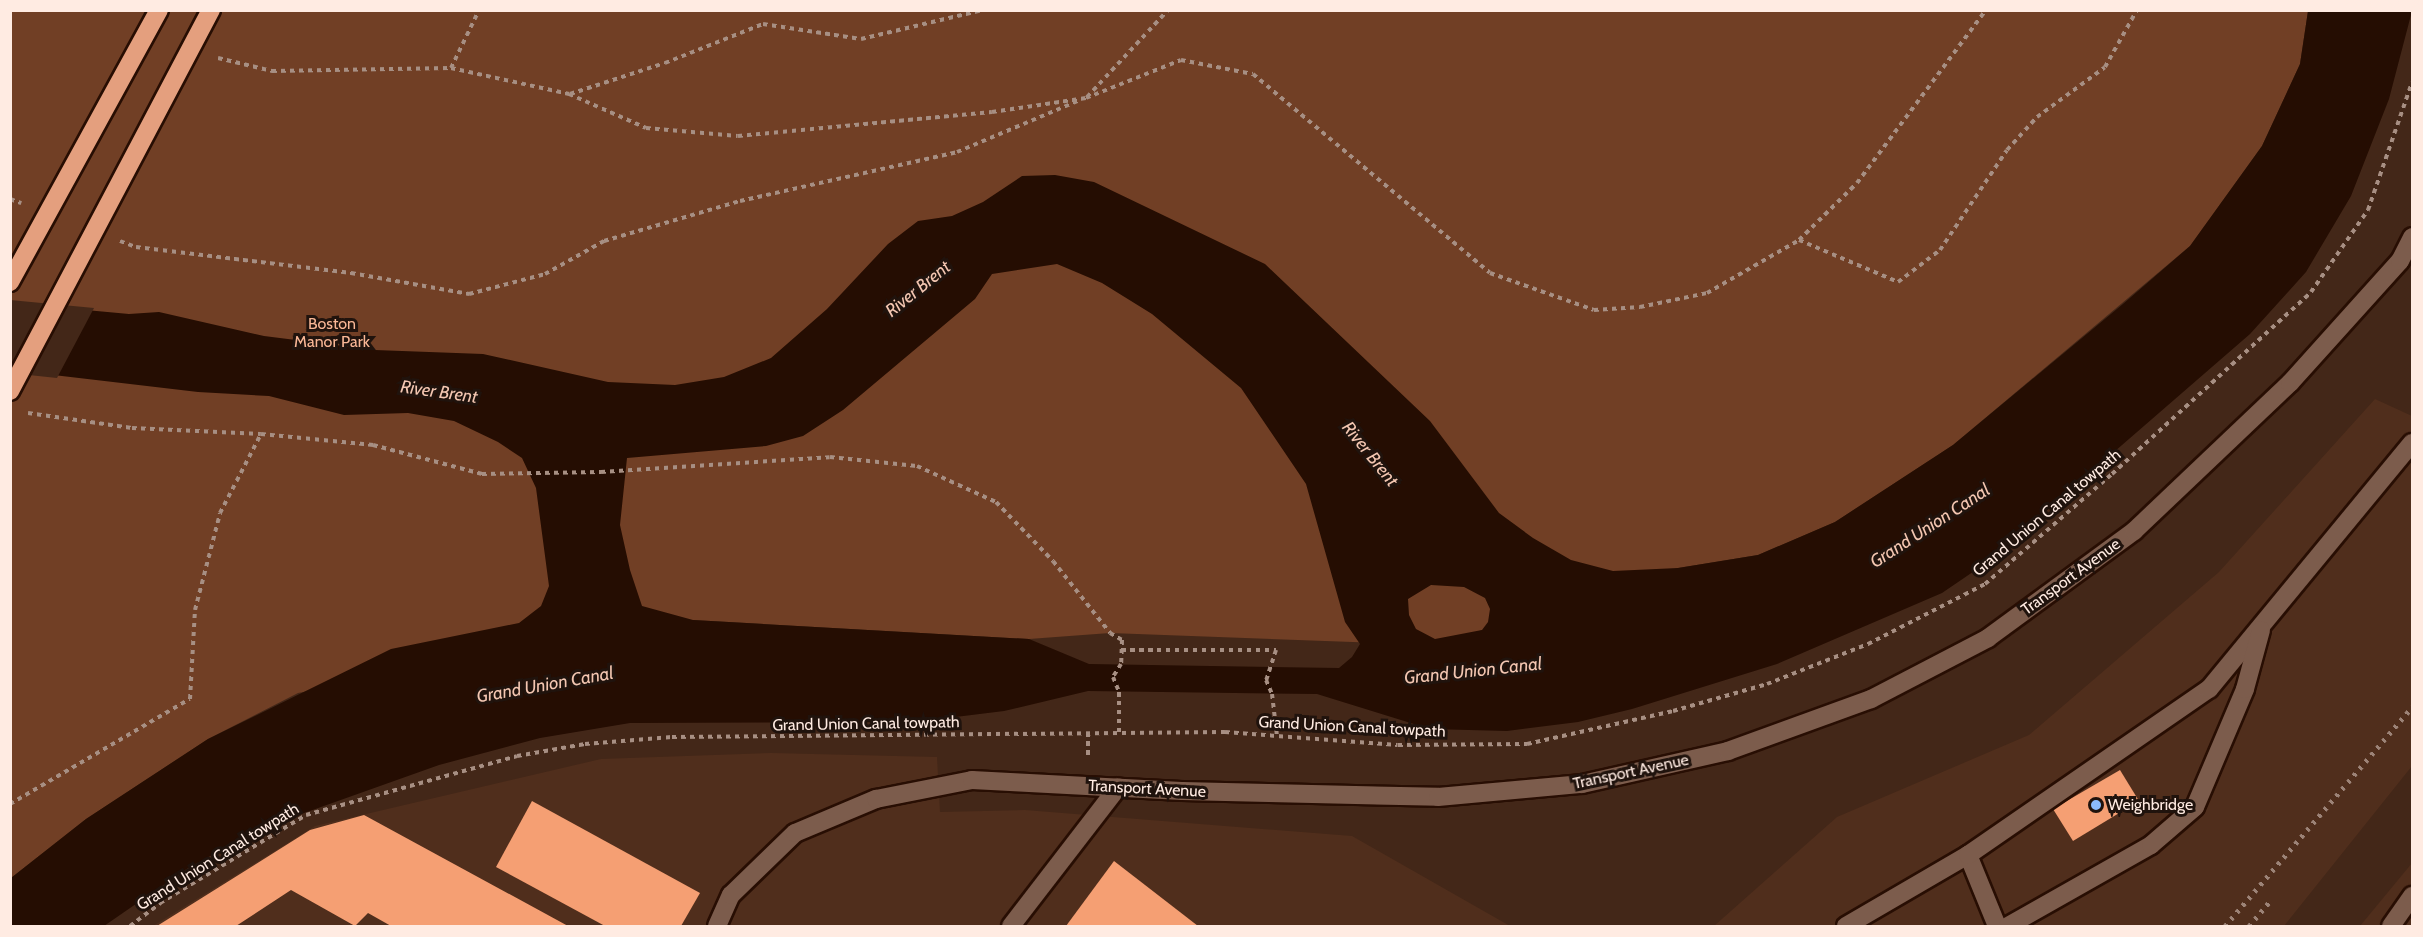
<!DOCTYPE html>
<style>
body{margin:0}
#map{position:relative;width:2423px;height:937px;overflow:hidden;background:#432718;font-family:Cabin,sans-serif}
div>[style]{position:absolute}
.built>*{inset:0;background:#502e1c}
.green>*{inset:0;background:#713f25}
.water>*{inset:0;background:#250d02}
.pier>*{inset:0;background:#432718}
.building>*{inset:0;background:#f59f73}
.path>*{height:4px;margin-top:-2px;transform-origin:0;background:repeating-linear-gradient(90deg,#a78f83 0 4.5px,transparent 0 9px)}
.roads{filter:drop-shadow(2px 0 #280e03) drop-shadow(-2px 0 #280e03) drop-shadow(0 2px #280e03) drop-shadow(0 -2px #280e03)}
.minor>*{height:18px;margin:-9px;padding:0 9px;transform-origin:9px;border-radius:9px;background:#7c5c4c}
.rail>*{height:4.5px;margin-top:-2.25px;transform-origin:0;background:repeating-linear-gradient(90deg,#9c8377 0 3px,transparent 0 9px)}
.bridges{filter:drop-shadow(2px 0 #280e03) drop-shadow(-2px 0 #280e03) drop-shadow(0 2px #280e03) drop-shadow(0 -2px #280e03)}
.highway-bridge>*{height:18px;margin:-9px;padding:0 9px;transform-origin:9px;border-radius:9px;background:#e49f7e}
.dots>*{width:16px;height:16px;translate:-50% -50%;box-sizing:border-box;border:3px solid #20130d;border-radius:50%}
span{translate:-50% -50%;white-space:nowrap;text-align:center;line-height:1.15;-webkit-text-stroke:6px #20130d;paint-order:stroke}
.park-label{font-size:16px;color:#f9b796}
.street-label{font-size:16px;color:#ffebe2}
.poi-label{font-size:16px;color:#ffebe2}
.left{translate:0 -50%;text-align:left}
.water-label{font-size:18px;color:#f3c6b1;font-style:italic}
.frame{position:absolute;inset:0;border:12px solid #ffebe2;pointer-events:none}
</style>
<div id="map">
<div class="built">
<div style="clip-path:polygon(2375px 399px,2412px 416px,2412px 766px,2284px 926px,1714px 926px,1837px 817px,2029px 735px,2219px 572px)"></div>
<div style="clip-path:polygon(771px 753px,937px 757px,940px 812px,1025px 810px,1352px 836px,1510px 926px,153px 926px,315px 826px,601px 759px)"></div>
<div style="clip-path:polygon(2412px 863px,2412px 926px,2360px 926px)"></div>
</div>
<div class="green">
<div style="clip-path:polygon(10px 11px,2308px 11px,2300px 64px,2262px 146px,2190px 246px,1953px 445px,1835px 522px,1758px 555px,1678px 568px,1435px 645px,1110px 633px,1029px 639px,693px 620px,298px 693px,208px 739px,86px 819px,11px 878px)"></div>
</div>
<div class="water">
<div style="clip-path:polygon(evenodd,2308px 11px,2412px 11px,2389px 99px,2351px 196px,2306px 272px,2250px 334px,1986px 563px,1942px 593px,1777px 664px,1632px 709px,1578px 722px,1507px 731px,1430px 729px,1317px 694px,1088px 691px,1004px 711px,915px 722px,630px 723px,540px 738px,439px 765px,262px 828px,188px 868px,104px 926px,11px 926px,11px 878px,86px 819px,208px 739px,391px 649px,519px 623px,541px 606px,549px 586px,536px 488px,522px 458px,498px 442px,454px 421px,408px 413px,344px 415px,269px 396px,198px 392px,11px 370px,10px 303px,129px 314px,159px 312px,264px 336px,375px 350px,483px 354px,608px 382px,675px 385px,724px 377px,771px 358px,827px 309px,888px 244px,918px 221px,952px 216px,983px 202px,1022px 176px,1055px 175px,1094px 182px,1265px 264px,1430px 421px,1499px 513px,1533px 538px,1571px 560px,1613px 571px,1678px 568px,1758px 555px,1835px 522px,1953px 445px,2123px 304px,2190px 246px,2262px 146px,2300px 64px,2308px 11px,1057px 264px,1102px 283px,1152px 314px,1241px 388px,1306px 484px,1345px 622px,1360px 644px,1352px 657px,1339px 668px,1089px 664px,1029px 639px,693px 620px,642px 606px,630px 570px,620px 525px,627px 458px,766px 446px,803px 436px,843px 410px,975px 299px,992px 274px,1057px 264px,2308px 11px,1431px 585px,1464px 587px,1485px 598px,1490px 609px,1488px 622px,1482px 630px,1435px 639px,1416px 629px,1409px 615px,1408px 599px,1431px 585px)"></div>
</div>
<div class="pier">
<div style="clip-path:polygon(10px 300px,94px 308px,57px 378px,10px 373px)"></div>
</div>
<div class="building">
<div style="clip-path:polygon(2120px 770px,2139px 801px,2073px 841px,2053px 809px)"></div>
<div style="clip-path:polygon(532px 801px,700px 893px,681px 926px,605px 926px,496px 867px)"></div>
<div style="clip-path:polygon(364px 815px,568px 926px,391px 926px,368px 913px,355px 926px,291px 890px,236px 926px,157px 926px,310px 830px)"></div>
<div style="clip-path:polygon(1114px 861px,1198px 926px,1066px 926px)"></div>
</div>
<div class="path">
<div style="left:218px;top:58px;width:56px;rotate:13.5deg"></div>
<div style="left:272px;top:71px;width:179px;rotate:-1deg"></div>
<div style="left:451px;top:68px;width:121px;rotate:12.4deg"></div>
<div style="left:569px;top:94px;width:84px;rotate:23.8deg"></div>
<div style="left:646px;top:128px;width:92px;rotate:5deg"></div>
<div style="left:738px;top:136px;width:255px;rotate:-5.4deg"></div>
<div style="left:992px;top:112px;width:95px;rotate:-8.5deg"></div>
<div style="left:1086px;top:98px;width:102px;rotate:-21.8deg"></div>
<div style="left:1181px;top:60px;width:73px;rotate:11deg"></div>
<div style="left:1253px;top:74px;width:309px;rotate:40deg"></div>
<div style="left:1490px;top:273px;width:110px;rotate:19.6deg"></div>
<div style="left:1594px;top:310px;width:46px;rotate:-3.7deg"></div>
<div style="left:1640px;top:307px;width:68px;rotate:-11.8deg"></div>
<div style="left:1707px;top:293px;width:106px;rotate:-29.9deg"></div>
<div style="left:1799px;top:240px;width:81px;rotate:-44.5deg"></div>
<div style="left:1857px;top:183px;width:216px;rotate:-53.3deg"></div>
<div style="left:451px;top:68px;width:64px;rotate:-64.2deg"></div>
<div style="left:570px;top:94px;width:100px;rotate:-18.1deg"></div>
<div style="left:665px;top:63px;width:105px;rotate:-21.7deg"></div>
<div style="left:763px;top:24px;width:99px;rotate:8.7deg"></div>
<div style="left:861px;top:39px;width:125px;rotate:-13.4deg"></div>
<div style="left:1087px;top:97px;width:119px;rotate:-47deg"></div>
<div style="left:10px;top:199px;width:12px;rotate:20deg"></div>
<div style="left:1799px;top:240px;width:108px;rotate:23deg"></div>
<div style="left:1898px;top:282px;width:53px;rotate:-37.3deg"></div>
<div style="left:1940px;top:250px;width:120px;rotate:-56.2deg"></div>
<div style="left:2007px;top:150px;width:45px;rotate:-47.7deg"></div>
<div style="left:2037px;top:117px;width:84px;rotate:-36.3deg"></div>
<div style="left:2105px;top:67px;width:65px;rotate:-60.7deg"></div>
<div style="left:120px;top:241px;width:17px;rotate:21deg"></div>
<div style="left:136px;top:247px;width:217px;rotate:6.9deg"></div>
<div style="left:351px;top:273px;width:120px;rotate:10.1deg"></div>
<div style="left:469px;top:294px;width:79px;rotate:-14.7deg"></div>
<div style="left:545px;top:274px;width:68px;rotate:-29.2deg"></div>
<div style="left:604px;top:241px;width:142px;rotate:-16.4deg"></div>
<div style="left:740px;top:201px;width:222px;rotate:-12.7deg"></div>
<div style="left:957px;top:152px;width:131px;rotate:-22.9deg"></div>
<div style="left:28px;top:413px;width:105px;rotate:8.2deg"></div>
<div style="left:132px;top:428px;width:129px;rotate:2.7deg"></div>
<div style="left:261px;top:434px;width:113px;rotate:5.6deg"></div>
<div style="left:373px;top:445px;width:113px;rotate:14.9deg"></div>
<div style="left:482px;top:474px;width:119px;rotate:-1deg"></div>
<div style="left:601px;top:472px;width:229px;rotate:-3.7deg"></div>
<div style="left:830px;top:457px;width:87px;rotate:5.9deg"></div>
<div style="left:917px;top:466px;width:87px;rotate:24.5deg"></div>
<div style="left:996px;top:502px;width:82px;rotate:46deg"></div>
<div style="left:1053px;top:561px;width:92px;rotate:51.6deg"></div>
<div style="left:1110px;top:633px;width:14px;rotate:30deg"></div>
<div style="left:1122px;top:640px;width:24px;rotate:92deg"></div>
<div style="left:1121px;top:664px;width:15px;rotate:122deg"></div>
<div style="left:1113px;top:677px;width:16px;rotate:68deg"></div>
<div style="left:1119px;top:692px;width:40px;rotate:90deg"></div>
<div style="left:1121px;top:650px;width:155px"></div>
<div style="left:1276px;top:650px;width:32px;rotate:108deg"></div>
<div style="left:1266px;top:680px;width:15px;rotate:67deg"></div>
<div style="left:1272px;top:694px;width:42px;rotate:83.2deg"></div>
<div style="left:1088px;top:732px;width:26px;rotate:90deg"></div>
<div style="left:10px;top:804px;width:208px;rotate:-30.3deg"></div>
<div style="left:190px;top:699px;width:89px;rotate:-86.8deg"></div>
<div style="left:195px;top:610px;width:100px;rotate:-75.5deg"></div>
<div style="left:220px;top:513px;width:89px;rotate:-62.6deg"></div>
<div style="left:130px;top:926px;width:38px;rotate:-37deg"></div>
<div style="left:160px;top:903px;width:170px;rotate:-31.1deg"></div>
<div style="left:306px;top:815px;width:219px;rotate:-15.6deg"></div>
<div style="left:517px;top:756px;width:69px;rotate:-10deg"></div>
<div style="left:585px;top:744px;width:87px;rotate:-4.6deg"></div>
<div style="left:672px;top:737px;width:553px;rotate:-0.52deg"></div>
<div style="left:1225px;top:732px;width:173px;rotate:4.3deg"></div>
<div style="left:1398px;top:745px;width:129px;rotate:-0.4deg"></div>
<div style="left:1527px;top:744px;width:150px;rotate:-12.7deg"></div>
<div style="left:1673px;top:711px;width:98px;rotate:-16deg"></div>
<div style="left:1767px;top:684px;width:109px;rotate:-21.6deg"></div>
<div style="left:1868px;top:644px;width:131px;rotate:-27.1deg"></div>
<div style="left:1985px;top:584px;width:168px;rotate:-40.9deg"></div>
<div style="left:2112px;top:474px;width:270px;rotate:-42.4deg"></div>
<div style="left:2311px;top:292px;width:100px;rotate:-55.2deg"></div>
<div style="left:2368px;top:210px;width:135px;rotate:-71deg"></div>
</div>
<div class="roads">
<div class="minor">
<div style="left:717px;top:926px;width:34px;rotate:-66deg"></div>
<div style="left:731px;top:895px;width:89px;rotate:-44.1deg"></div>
<div style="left:795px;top:833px;width:88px;rotate:-22.8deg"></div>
<div style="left:876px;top:799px;width:98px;rotate:-11.2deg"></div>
<div style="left:972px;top:780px;width:210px;rotate:3deg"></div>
<div style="left:1182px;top:791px;width:256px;rotate:1.3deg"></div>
<div style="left:1438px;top:797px;width:145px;rotate:-5.2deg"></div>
<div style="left:1582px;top:784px;width:150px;rotate:-12.7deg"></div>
<div style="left:1728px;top:751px;width:152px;rotate:-20deg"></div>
<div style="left:1871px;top:699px;width:132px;rotate:-27.5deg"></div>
<div style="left:1988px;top:638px;width:181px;rotate:-36.2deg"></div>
<div style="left:2134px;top:531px;width:215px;rotate:-43.5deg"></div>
<div style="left:2290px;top:383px;width:164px;rotate:-48deg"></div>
<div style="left:2400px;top:261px;width:27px;rotate:-63deg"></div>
<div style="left:1011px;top:926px;width:175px;rotate:-52.4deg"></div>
<div style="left:1846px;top:926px;width:141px;rotate:-30.2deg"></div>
<div style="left:1997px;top:926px;width:77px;rotate:-112.2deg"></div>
<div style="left:1968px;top:855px;width:293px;rotate:-34.6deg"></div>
<div style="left:2209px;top:689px;width:319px;rotate:-50.5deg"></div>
<div style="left:2008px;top:926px;width:164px;rotate:-29.5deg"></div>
<div style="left:2151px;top:845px;width:58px;rotate:-40.8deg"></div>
<div style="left:2195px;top:807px;width:128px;rotate:-67deg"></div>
<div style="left:2245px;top:689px;width:61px;rotate:-74.8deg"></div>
<div style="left:2391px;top:926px;width:37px;rotate:-55deg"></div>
</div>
</div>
<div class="rail">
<div style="left:2225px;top:926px;width:288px;rotate:-49.5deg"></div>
<div style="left:2249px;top:926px;width:35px;rotate:-50deg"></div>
</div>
<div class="bridges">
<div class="highway-bridge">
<div style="left:10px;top:282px;width:310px;rotate:-61.3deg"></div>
<div style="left:10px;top:391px;width:431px;rotate:-62.2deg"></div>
</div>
</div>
<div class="dots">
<div style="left:2096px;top:805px;background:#8bbafc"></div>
</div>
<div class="park-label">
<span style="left:332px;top:333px">Boston<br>Manor Park</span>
</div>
<div class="street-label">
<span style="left:2047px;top:513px;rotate:-40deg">Grand Union Canal towpath</span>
<span style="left:2071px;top:577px;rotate:-36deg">Transport Avenue</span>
<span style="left:866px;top:724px;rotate:-1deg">Grand Union Canal towpath</span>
<span style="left:1352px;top:727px;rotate:3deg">Grand Union Canal towpath</span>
<span style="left:1631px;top:772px;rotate:-12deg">Transport Avenue</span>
<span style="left:1147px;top:789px;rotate:3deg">Transport Avenue</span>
<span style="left:218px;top:857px;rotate:-32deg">Grand Union Canal towpath</span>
</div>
<div class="poi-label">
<span class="left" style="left:2108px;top:805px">Weighbridge</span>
</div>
<div class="water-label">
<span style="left:918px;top:289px;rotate:-39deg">River Brent</span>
<span style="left:439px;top:392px;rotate:8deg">River Brent</span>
<span style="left:1370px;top:454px;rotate:51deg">River Brent</span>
<span style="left:1930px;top:526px;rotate:-33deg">Grand Union Canal</span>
<span style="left:1473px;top:671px;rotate:-6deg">Grand Union Canal</span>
<span style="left:545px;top:685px;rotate:-10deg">Grand Union Canal</span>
</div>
<div class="frame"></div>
</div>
